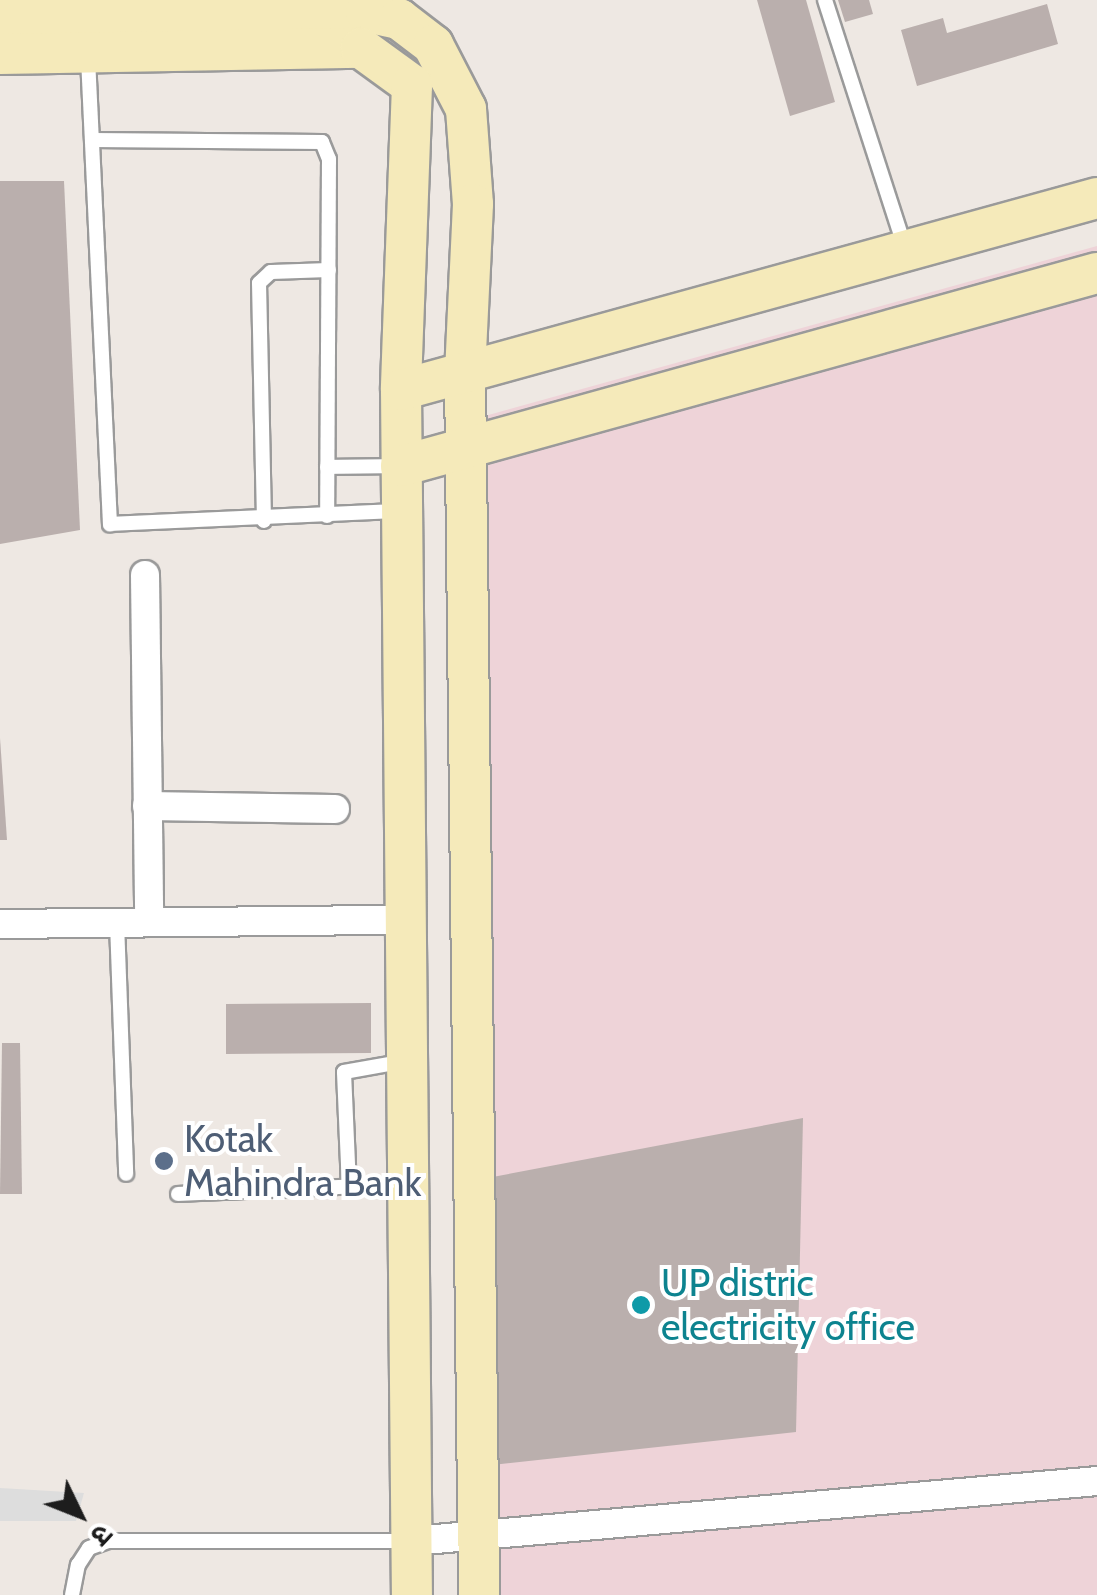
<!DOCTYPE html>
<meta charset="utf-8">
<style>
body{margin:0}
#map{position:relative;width:1097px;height:1595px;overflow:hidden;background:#eee8e3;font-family:Cabin,"Noto Sans Devanagari",sans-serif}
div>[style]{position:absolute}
.commercial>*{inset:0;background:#eed3d8}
.parking>*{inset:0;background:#ddd}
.building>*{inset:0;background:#baafad}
.roads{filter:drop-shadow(2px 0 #9a9a9a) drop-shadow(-2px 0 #9a9a9a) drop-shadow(0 2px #9a9a9a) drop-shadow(0 -2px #9a9a9a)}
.lane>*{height:14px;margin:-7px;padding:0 7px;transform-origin:7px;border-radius:7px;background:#fff}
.street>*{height:28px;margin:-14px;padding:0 14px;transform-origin:14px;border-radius:14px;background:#fff}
.secondary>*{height:40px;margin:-20px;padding:0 20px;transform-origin:20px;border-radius:20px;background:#f5eaba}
.dots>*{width:28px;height:28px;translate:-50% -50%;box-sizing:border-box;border:5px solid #fff;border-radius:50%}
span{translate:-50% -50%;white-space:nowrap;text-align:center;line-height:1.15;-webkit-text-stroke:8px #fff;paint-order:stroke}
.service-label{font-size:38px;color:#4e5e75}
.left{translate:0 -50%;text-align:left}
.culture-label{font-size:38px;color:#0d838f}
.north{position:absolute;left:30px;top:1465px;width:100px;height:100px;-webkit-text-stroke:8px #fff;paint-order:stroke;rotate:133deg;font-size:28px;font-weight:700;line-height:40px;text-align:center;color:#1d1d1d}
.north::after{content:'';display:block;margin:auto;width:35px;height:45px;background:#1d1d1d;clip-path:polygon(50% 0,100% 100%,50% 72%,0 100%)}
</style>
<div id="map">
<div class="commercial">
<div style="clip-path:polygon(1097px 246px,1097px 1595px,470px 1595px,456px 424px)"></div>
</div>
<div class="parking">
<div style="clip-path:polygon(0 1488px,84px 1493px,76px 1521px,0 1521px)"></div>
</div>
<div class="building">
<div style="clip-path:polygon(757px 0,806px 0,835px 102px,790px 116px)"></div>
<div style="clip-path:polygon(838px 0,869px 0,873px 14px,845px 22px)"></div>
<div style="clip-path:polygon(1047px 4px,1058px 44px,917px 86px,901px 30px,943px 18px,947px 33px)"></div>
<div style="clip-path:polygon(0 181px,64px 181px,80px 530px,0 544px)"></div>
<div style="clip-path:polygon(0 738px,7px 840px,0 840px)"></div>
<div style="clip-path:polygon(371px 1003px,371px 1053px,226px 1054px,226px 1004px)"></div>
<div style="clip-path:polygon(2px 1043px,20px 1043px,22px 1194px,0 1194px)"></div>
<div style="clip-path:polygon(803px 1118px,796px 1432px,483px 1466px,482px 1179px)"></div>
</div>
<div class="roads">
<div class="lane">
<div style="left:825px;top:0;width:261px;rotate:72.1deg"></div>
<div style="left:88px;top:58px;width:467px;rotate:87.3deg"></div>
<div style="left:110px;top:524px;width:290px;rotate:-2.6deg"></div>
<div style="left:92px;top:140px;width:230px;rotate:0.5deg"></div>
<div style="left:322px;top:142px;width:18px;rotate:68deg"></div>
<div style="left:329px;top:159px;width:357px;rotate:90.3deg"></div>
<div style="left:327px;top:467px;width:70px;rotate:-0.8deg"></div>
<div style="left:264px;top:521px;width:238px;rotate:-91.2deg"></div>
<div style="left:259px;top:283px;width:16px;rotate:-43deg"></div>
<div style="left:271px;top:272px;width:58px;rotate:-2deg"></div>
<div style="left:117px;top:923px;width:251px;rotate:87.9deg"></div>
<div style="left:349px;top:1187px;width:115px;rotate:-92.5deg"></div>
<div style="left:344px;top:1072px;width:62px;rotate:-10.2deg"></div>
<div style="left:178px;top:1194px;width:229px;rotate:-2.5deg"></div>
<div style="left:72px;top:1595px;width:31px;rotate:-79deg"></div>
<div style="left:78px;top:1565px;width:20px;rotate:-57deg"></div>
<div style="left:89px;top:1548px;width:20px;rotate:-20deg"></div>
<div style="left:108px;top:1541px;width:299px"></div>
</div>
<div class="street">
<div style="left:145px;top:575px;width:347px;rotate:89.3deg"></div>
<div style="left:147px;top:806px;width:188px;rotate:0.9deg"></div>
<div style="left:0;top:924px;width:406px;rotate:-0.6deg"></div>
<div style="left:413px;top:1541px;width:687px;rotate:-5.01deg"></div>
</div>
<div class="secondary">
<div style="left:0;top:17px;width:366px;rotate:-0.8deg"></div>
<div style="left:366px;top:12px;width:34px;rotate:12deg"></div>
<div style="left:399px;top:19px;width:43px;rotate:37.4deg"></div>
<div style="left:433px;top:45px;width:72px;rotate:62.7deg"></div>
<div style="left:466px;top:109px;width:95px;rotate:85.8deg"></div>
<div style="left:473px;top:204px;width:169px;rotate:92.7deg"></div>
<div style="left:465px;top:373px;width:1222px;rotate:89.34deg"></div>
<div style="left:0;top:54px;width:361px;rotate:-1deg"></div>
<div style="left:361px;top:48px;width:63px;rotate:36deg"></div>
<div style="left:412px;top:85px;width:305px;rotate:92.1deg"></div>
<div style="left:401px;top:390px;width:1205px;rotate:89.48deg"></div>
<div style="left:401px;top:390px;width:722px;rotate:-15.42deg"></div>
<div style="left:401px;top:466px;width:722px;rotate:-15.5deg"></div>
</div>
</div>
<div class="dots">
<div style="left:164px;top:1161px;background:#5c6f8a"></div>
<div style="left:641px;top:1305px;background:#0f9aa8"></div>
</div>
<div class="service-label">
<span class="left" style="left:184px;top:1161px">Kotak<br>Mahindra Bank</span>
</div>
<div class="culture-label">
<span class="left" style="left:661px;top:1305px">UP distric<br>electricity office</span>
</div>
<div class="north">उ</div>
</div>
